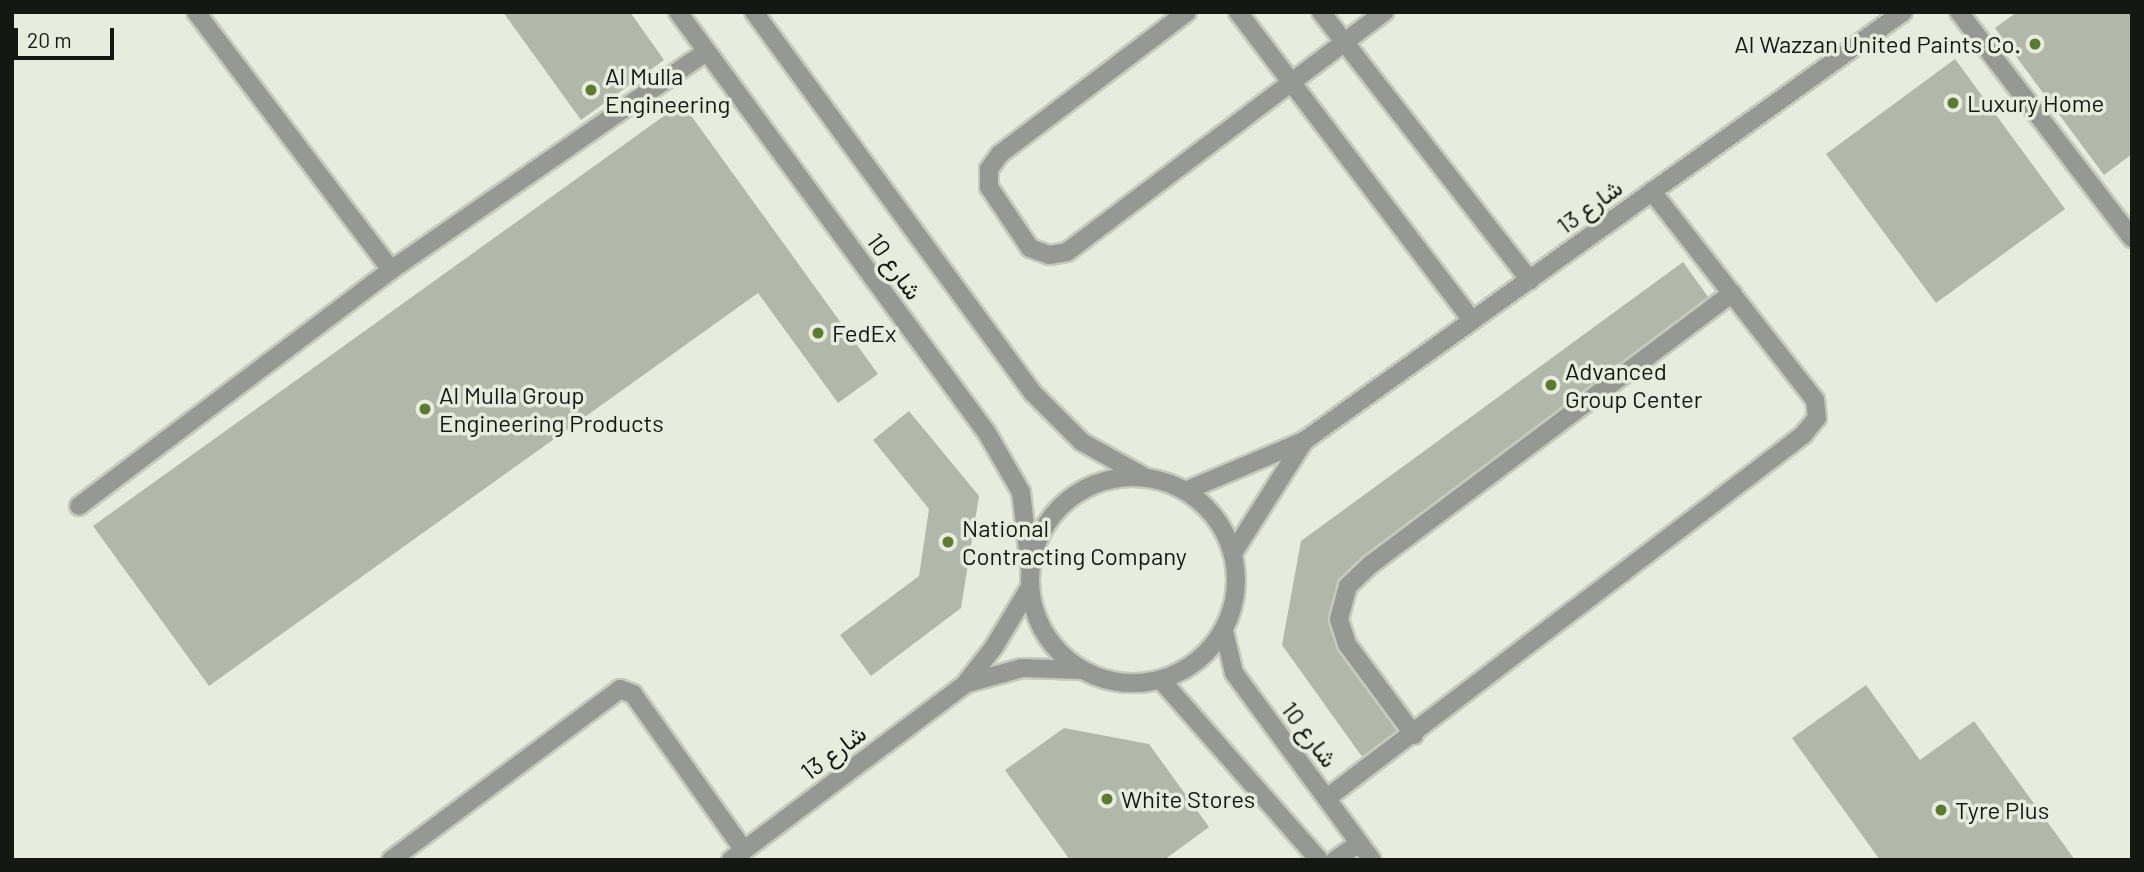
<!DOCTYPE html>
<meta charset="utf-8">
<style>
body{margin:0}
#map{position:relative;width:2144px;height:872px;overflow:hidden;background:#e6edde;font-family:Barlow,Vazirmatn,sans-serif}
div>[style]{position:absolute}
.building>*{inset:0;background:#b1b8a9}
.roads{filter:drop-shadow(2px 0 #c4cbbd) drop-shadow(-2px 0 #c4cbbd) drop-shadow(0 2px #c4cbbd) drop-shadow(0 -2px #c4cbbd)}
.minor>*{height:18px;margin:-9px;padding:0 9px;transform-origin:9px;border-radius:9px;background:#969993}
.minor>.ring{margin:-9px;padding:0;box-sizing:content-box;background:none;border:18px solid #969993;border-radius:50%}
.dots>*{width:19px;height:19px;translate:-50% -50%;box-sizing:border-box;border:4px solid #e6edde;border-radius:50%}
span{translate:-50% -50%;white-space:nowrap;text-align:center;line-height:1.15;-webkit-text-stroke:7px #e6edde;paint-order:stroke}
.poi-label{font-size:24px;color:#141712}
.right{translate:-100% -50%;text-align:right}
.left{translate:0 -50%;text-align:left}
.street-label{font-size:24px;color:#141712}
.frame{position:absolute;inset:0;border:14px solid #141712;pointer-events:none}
.scale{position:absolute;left:14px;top:28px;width:100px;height:32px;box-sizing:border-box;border:4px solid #141712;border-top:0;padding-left:9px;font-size:21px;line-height:24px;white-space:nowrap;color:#141712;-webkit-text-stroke:5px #e6edde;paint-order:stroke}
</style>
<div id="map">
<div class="building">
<div style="clip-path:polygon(503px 12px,630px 12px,664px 60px,581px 120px)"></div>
<div style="clip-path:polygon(2017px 12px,2132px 12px,2132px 154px,2104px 175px,1995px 28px)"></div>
<div style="clip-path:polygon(1955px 59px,2065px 209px,1936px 303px,1826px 154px)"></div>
<div style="clip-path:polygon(682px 103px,878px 374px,838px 403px,758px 293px,209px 686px,93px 526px)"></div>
<div style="clip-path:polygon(1683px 262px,1714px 305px,1346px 574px,1336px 631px,1410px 735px,1368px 765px,1282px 645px,1301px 541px)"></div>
<div style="clip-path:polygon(909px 411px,979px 496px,961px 608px,871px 676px,840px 635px,919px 576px,929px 509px,873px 440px)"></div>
<div style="clip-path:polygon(1866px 685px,1920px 760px,1974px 721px,2075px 860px,1880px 860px,1792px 738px)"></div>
<div style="clip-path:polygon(1064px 728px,1149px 744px,1209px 827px,1164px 860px,1070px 860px,1005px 770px)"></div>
</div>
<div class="roads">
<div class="minor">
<div style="left:196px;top:12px;width:323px;rotate:52.9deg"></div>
<div style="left:678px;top:12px;width:522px;rotate:53.72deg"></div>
<div style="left:987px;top:433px;width:68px;rotate:60deg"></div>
<div style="left:1021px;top:492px;width:76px;rotate:83.2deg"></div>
<div style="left:754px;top:12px;width:472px;rotate:53.8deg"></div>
<div style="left:1033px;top:393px;width:69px;rotate:45deg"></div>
<div style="left:1082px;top:442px;width:70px;rotate:29.1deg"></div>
<div style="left:1187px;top:12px;width:235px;rotate:142.8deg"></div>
<div style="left:1000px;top:154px;width:19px;rotate:126deg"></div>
<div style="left:989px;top:169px;width:18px;rotate:90deg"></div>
<div style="left:989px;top:187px;width:73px;rotate:56.1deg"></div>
<div style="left:1030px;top:248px;width:20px;rotate:20deg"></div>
<div style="left:1049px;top:255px;width:18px;rotate:-9deg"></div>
<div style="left:1067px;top:252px;width:398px;rotate:-37.1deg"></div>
<div style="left:1238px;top:12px;width:387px;rotate:52.8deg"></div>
<div style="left:1321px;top:12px;width:340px;rotate:52.1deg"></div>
<div style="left:1959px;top:12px;width:285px;rotate:52.6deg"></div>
<div class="ring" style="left:1030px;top:477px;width:188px;height:188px"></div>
<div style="left:1185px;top:491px;width:129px;rotate:-22.8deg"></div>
<div style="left:1304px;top:441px;width:737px;rotate:-35.61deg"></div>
<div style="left:79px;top:506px;width:391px;rotate:-37.1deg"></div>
<div style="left:391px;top:270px;width:384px;rotate:-34.7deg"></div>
<div style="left:1233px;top:553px;width:133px;rotate:-57.6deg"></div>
<div style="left:1224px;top:631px;width:43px;rotate:76.6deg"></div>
<div style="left:1234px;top:673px;width:232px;rotate:53.6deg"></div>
<div style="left:1161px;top:680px;width:240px;rotate:48.7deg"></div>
<div style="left:968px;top:683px;width:56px;rotate:-15.5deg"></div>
<div style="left:1022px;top:668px;width:59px;rotate:1.9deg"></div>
<div style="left:1414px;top:735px;width:113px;rotate:-126.4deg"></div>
<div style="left:1347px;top:644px;width:26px;rotate:-108deg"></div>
<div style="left:1339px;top:619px;width:34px;rotate:-75deg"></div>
<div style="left:1348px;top:586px;width:30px;rotate:-44deg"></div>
<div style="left:1370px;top:565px;width:453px;rotate:-36.9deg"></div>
<div style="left:1327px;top:798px;width:599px;rotate:-37.33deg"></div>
<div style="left:1803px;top:435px;width:22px;rotate:-51deg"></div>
<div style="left:1817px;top:418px;width:18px;rotate:-96deg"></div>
<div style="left:1815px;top:400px;width:265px;rotate:-128deg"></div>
<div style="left:391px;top:860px;width:286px;rotate:-36.7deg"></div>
<div style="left:620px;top:689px;width:14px;rotate:21deg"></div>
<div style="left:633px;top:694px;width:191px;rotate:54.6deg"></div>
<div style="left:731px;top:860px;width:293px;rotate:-36.9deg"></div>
<div style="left:965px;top:684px;width:47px;rotate:-51.9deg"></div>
<div style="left:994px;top:647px;width:70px;rotate:-59deg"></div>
<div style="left:1335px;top:860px;width:29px;rotate:-35deg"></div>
</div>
</div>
<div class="dots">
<div style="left:2035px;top:44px;background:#5c7b30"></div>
<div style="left:591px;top:90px;background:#5c7b30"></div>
<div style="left:1953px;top:103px;background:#5c7b30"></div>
<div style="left:818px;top:333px;background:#5c7b30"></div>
<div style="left:1551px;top:385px;background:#5c7b30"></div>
<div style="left:425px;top:409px;background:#5c7b30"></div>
<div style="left:948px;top:542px;background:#5c7b30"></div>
<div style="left:1107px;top:799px;background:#5c7b30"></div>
<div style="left:1941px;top:810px;background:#5c7b30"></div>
</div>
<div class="poi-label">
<span class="right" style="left:2021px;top:44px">Al Wazzan United Paints Co.</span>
<span class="left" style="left:605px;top:90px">Al Mulla<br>Engineering</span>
<span class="left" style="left:1967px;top:103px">Luxury Home</span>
<span class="left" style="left:832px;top:333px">FedEx</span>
<span class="left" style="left:1565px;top:385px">Advanced<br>Group Center</span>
<span class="left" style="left:439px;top:409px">Al Mulla Group<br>Engineering Products</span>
<span class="left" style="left:962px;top:542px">National<br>Contracting Company</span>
<span class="left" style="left:1121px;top:799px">White Stores</span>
<span class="left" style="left:1955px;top:810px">Tyre Plus</span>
</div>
<div class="street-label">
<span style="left:1589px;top:206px;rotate:-36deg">شارع 13</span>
<span style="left:895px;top:266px;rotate:54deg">شارع 10</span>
<span style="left:1310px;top:734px;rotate:53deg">شارع 10</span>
<span style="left:833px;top:752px;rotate:-37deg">شارع 13</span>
</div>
<div class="frame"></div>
<div class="scale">20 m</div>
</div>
